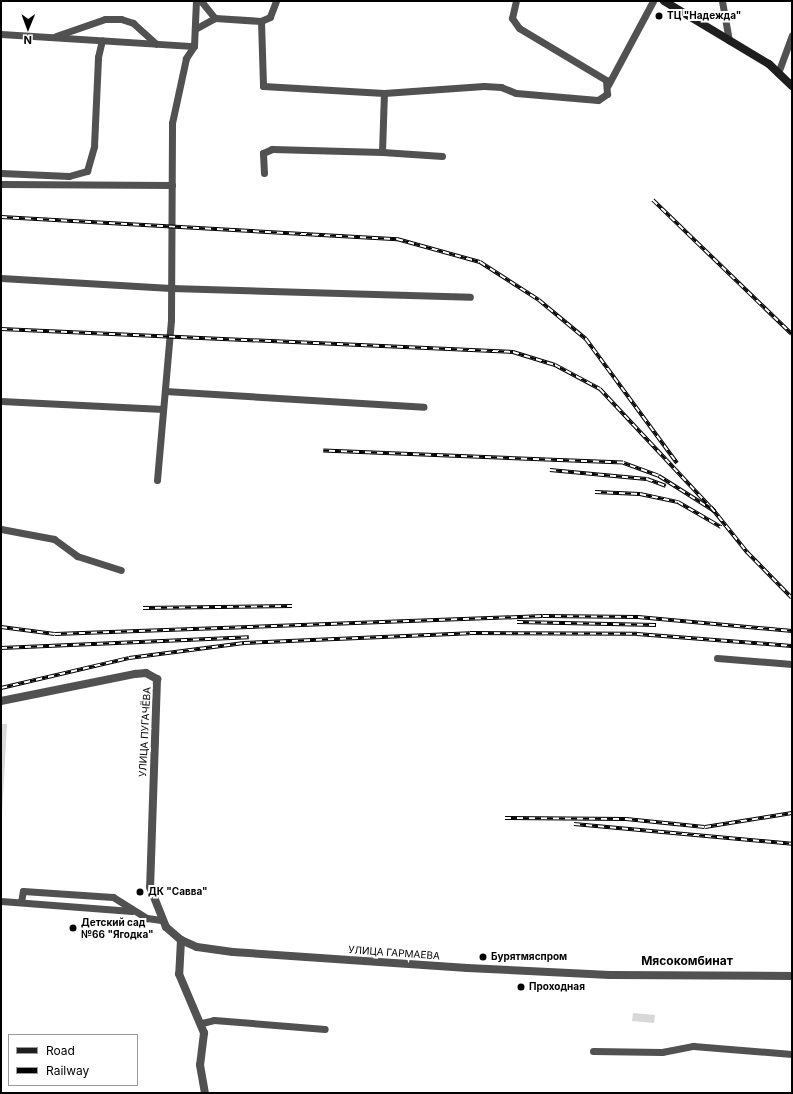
<!DOCTYPE html>
<meta charset="utf-8">
<style>
body{margin:0}
#map{position:relative;width:793px;height:1094px;overflow:hidden;background:#fff;font-family:Inter,sans-serif}
div>[style]{position:absolute}
.green>*{inset:0;background:#d8d8d8}
.minor>*{height:7px;margin:-3.5px;padding:0 3.5px;transform-origin:3.5px;border-radius:3.5px;background:#515151}
.tertiary>*{height:8px;margin:-4px;padding:0 4px;transform-origin:4px;border-radius:4px;background:#515151}
.secondary>*{height:8px;margin:-4px;padding:0 4px;transform-origin:4px;border-radius:4px;background:#1e1e1e}
.rail>*{height:3.5px;margin-top:-1.75px;transform-origin:0;background:repeating-linear-gradient(90deg,#fff 0 6px,#000 0 12px);box-sizing:border-box;border-block:1px solid #000}
.dots>*{width:11px;height:11px;translate:-50% -50%;box-sizing:border-box;border:2px solid #fff;border-radius:50%}
span{translate:-50% -50%;white-space:nowrap;text-align:center;line-height:1.15;-webkit-text-stroke:4px #fff;paint-order:stroke}
.poi-label{font-size:10px;color:#000;font-weight:700}
.left{translate:0 -50%;text-align:left}
.street-label{font-size:10px;color:#000}
.quarter-label{font-size:12px;color:#000;font-weight:700}
.frame{position:absolute;inset:0;border:2px solid #000;pointer-events:none}
.legend{position:absolute;left:8px;top:1034px;width:130px;height:52px;box-sizing:border-box;background:#fff;border:1px solid #999;margin:0;padding:5px 7px;list-style:none;font-size:12px;color:#000}
.legend li{display:flex;align-items:center;gap:8px;height:20px}
.legend b{width:20px;border:1px solid #999}
.north{position:absolute;left:8px;top:8px;width:40px;height:40px;-webkit-text-stroke:3px #fff;paint-order:stroke;rotate:181deg;font-size:11px;font-weight:700;line-height:16px;text-align:center;color:#000}
.north::after{content:'';display:block;margin:auto;width:14px;height:18px;background:#000;clip-path:polygon(50% 0,100% 100%,50% 72%,0 100%)}
</style>
<div id="map">
<div class="green">
<div style="clip-path:polygon(1px 724px,7px 724px,2px 815px,1px 815px)"></div>
<div style="clip-path:polygon(633px 1013px,655px 1015px,654px 1023px,632px 1021px)"></div>
</div>
<div class="minor">
<div style="left:201px;top:1px;width:22px;rotate:51deg"></div>
<div style="left:276px;top:1px;width:17px;rotate:111deg"></div>
<div style="left:270px;top:17px;width:10px;rotate:156deg"></div>
<div style="left:261px;top:21px;width:65px;rotate:88.2deg"></div>
<div style="left:263px;top:86px;width:121px;rotate:3.3deg"></div>
<div style="left:722px;top:1px;width:40px;rotate:80deg"></div>
<div style="left:195px;top:29px;width:23px;rotate:-29deg"></div>
<div style="left:215px;top:18px;width:46px;rotate:3.7deg"></div>
<div style="left:1px;top:34px;width:193px;rotate:3.6deg"></div>
<div style="left:56px;top:36px;width:52px;rotate:-19.1deg"></div>
<div style="left:105px;top:19px;width:16px"></div>
<div style="left:121px;top:19px;width:13px;rotate:18deg"></div>
<div style="left:133px;top:23px;width:31px;rotate:42deg"></div>
<div style="left:778px;top:73px;width:40px;rotate:-69.8deg"></div>
<div style="left:608px;top:85px;width:95px;rotate:-61.8deg"></div>
<div style="left:442px;top:156px;width:60px;rotate:-176.2deg"></div>
<div style="left:382px;top:152px;width:59px;rotate:-88.1deg"></div>
<div style="left:384px;top:93px;width:100px;rotate:-4deg"></div>
<div style="left:484px;top:86px;width:17px;rotate:3deg"></div>
<div style="left:501px;top:87px;width:16px;rotate:22deg"></div>
<div style="left:516px;top:93px;width:82px;rotate:4.9deg"></div>
<div style="left:598px;top:100px;width:11px;rotate:-34deg"></div>
<div style="left:607px;top:94px;width:14px;rotate:-94deg"></div>
<div style="left:606px;top:80px;width:101px;rotate:-149.1deg"></div>
<div style="left:519px;top:28px;width:12px;rotate:-125deg"></div>
<div style="left:512px;top:18px;width:17px;rotate:-77deg"></div>
<div style="left:1px;top:173px;width:68px;rotate:2.5deg"></div>
<div style="left:69px;top:176px;width:19px;rotate:-16deg"></div>
<div style="left:87px;top:171px;width:26px;rotate:-74deg"></div>
<div style="left:94px;top:146px;width:89px;rotate:-87.4deg"></div>
<div style="left:98px;top:57px;width:17px;rotate:-77deg"></div>
<div style="left:264px;top:173px;width:20px;rotate:-93deg"></div>
<div style="left:263px;top:153px;width:10px;rotate:-24deg"></div>
<div style="left:272px;top:149px;width:110px;rotate:1.6deg"></div>
<div style="left:1px;top:184px;width:171px;rotate:0.3deg"></div>
<div style="left:1px;top:278px;width:170px;rotate:3.4deg"></div>
<div style="left:171px;top:288px;width:299px;rotate:1.7deg"></div>
<div style="left:165px;top:391px;width:259px;rotate:3.5deg"></div>
<div style="left:1px;top:401px;width:162px;rotate:2.8deg"></div>
<div style="left:157px;top:480px;width:161px;rotate:-85deg"></div>
<div style="left:171px;top:320px;width:197px;rotate:-89.7deg"></div>
<div style="left:172px;top:123px;width:66px;rotate:-77.8deg"></div>
<div style="left:186px;top:58px;width:14px;rotate:-56deg"></div>
<div style="left:194px;top:46px;width:45px;rotate:-87.5deg"></div>
<div style="left:1px;top:529px;width:54px;rotate:10.7deg"></div>
<div style="left:54px;top:539px;width:29px;rotate:36deg"></div>
<div style="left:77px;top:556px;width:46px;rotate:17.7deg"></div>
<div style="left:717px;top:658px;width:75px;rotate:4.6deg"></div>
<div style="left:1px;top:901px;width:131px;rotate:4.4deg"></div>
<div style="left:21px;top:902px;width:11px;rotate:-80deg"></div>
<div style="left:23px;top:891px;width:90px;rotate:3.8deg"></div>
<div style="left:113px;top:897px;width:40px;rotate:32deg"></div>
<div style="left:147px;top:918px;width:14px;rotate:8deg"></div>
<div style="left:202px;top:1023px;width:12px;rotate:-14deg"></div>
<div style="left:214px;top:1020px;width:111px;rotate:4.6deg"></div>
<div style="left:593px;top:1051px;width:69px;rotate:0.8deg"></div>
<div style="left:662px;top:1052px;width:32px;rotate:-11deg"></div>
<div style="left:693px;top:1046px;width:99px;rotate:4.6deg"></div>
</div>
<div class="tertiary">
<div style="left:1px;top:701px;width:137px;rotate:-11.4deg"></div>
<div style="left:135px;top:674px;width:11px;rotate:-5deg"></div>
<div style="left:146px;top:673px;width:13px;rotate:29deg"></div>
<div style="left:157px;top:679px;width:208px;rotate:91.9deg"></div>
<div style="left:150px;top:887px;width:43px;rotate:68.2deg"></div>
<div style="left:166px;top:927px;width:20px;rotate:41deg"></div>
<div style="left:181px;top:940px;width:17px;rotate:24deg"></div>
<div style="left:197px;top:947px;width:36px;rotate:8deg"></div>
<div style="left:233px;top:952px;width:235px;rotate:3.9deg"></div>
<div style="left:467px;top:968px;width:143px;rotate:2.8deg"></div>
<div style="left:610px;top:975px;width:182px;rotate:0.3deg"></div>
<div style="left:181px;top:940px;width:34px;rotate:93deg"></div>
<div style="left:179px;top:974px;width:64px;rotate:67deg"></div>
<div style="left:204px;top:1033px;width:32px;rotate:97deg"></div>
<div style="left:200px;top:1065px;width:28px;rotate:80deg"></div>
</div>
<div class="secondary">
<div style="left:664px;top:1px;width:122px;rotate:31deg"></div>
<div style="left:769px;top:64px;width:32px;rotate:44deg"></div>
</div>
<div class="rail">
<div style="left:653px;top:200px;width:193px;rotate:44deg"></div>
<div style="left:1px;top:217px;width:397px;rotate:3.2deg"></div>
<div style="left:397px;top:239px;width:86px;rotate:15.5deg"></div>
<div style="left:480px;top:262px;width:70px;rotate:32.8deg"></div>
<div style="left:539px;top:300px;width:61px;rotate:39.7deg"></div>
<div style="left:586px;top:339px;width:154px;rotate:53.7deg"></div>
<div style="left:1px;top:329px;width:513px;rotate:2.57deg"></div>
<div style="left:513px;top:352px;width:44px;rotate:17.2deg"></div>
<div style="left:555px;top:365px;width:51px;rotate:28.1deg"></div>
<div style="left:600px;top:389px;width:168px;rotate:46.9deg"></div>
<div style="left:715px;top:512px;width:67px;rotate:-147.7deg"></div>
<div style="left:658px;top:476px;width:37px;rotate:-160deg"></div>
<div style="left:623px;top:463px;width:300px;rotate:-177.7deg"></div>
<div style="left:550px;top:470px;width:97px;rotate:5.3deg"></div>
<div style="left:647px;top:479px;width:20px;rotate:20deg"></div>
<div style="left:595px;top:492px;width:45px;rotate:2.5deg"></div>
<div style="left:640px;top:494px;width:39px;rotate:12deg"></div>
<div style="left:678px;top:502px;width:50px;rotate:30.2deg"></div>
<div style="left:711px;top:507px;width:58px;rotate:51.3deg"></div>
<div style="left:747px;top:552px;width:64px;rotate:45.6deg"></div>
<div style="left:143px;top:608px;width:149px;rotate:-0.8deg"></div>
<div style="left:517px;top:622px;width:139px;rotate:1.2deg"></div>
<div style="left:1px;top:627px;width:54px;rotate:7.4deg"></div>
<div style="left:55px;top:634px;width:488px;rotate:-2.1deg"></div>
<div style="left:543px;top:616px;width:95px;rotate:0.6deg"></div>
<div style="left:638px;top:617px;width:155px;rotate:5.2deg"></div>
<div style="left:1px;top:648px;width:248px;rotate:-2.5deg"></div>
<div style="left:1px;top:688px;width:131px;rotate:-13.2deg"></div>
<div style="left:129px;top:658px;width:116px;rotate:-7.4deg"></div>
<div style="left:244px;top:643px;width:226px;rotate:-2.5deg"></div>
<div style="left:470px;top:633px;width:167px;rotate:0.3deg"></div>
<div style="left:637px;top:634px;width:155px;rotate:4.4deg"></div>
<div style="left:505px;top:818px;width:121px;rotate:0.5deg"></div>
<div style="left:626px;top:819px;width:79px;rotate:5.8deg"></div>
<div style="left:705px;top:827px;width:88px;rotate:-9.1deg"></div>
<div style="left:574px;top:824px;width:219px;rotate:5.2deg"></div>
</div>
<div class="dots">
<div style="left:659px;top:16px;background:#000"></div>
<div style="left:140px;top:892px;background:#000"></div>
<div style="left:73px;top:928px;background:#000"></div>
<div style="left:483px;top:957px;background:#000"></div>
<div style="left:521px;top:987px;background:#000"></div>
</div>
<div class="poi-label">
<span class="left" style="left:667px;top:16px">ТЦ "Надежда"</span>
<span class="left" style="left:148px;top:892px">ДК "Савва"</span>
<span class="left" style="left:81px;top:928px">Детский сад<br>№66 "Ягодка"</span>
<span class="left" style="left:491px;top:957px">Бурятмяспром</span>
<span class="left" style="left:529px;top:987px">Проходная</span>
</div>
<div class="street-label">
<span style="left:145px;top:732px;rotate:-87deg">УЛИЦА ПУГАЧЁВА</span>
<span style="left:394px;top:953px;rotate:4deg">УЛИЦА ГАРМАЕВА</span>
</div>
<div class="quarter-label">
<span style="left:687px;top:961px">Мясокомбинат</span>
</div>
<div class="frame"></div>
<ul class="legend">
<li><b style="height:5px;background:#1e1e1e"></b>Road</li>
<li><b style="height:5px;background:#000"></b>Railway</li>
</ul>
<div class="north">N</div>
</div>
